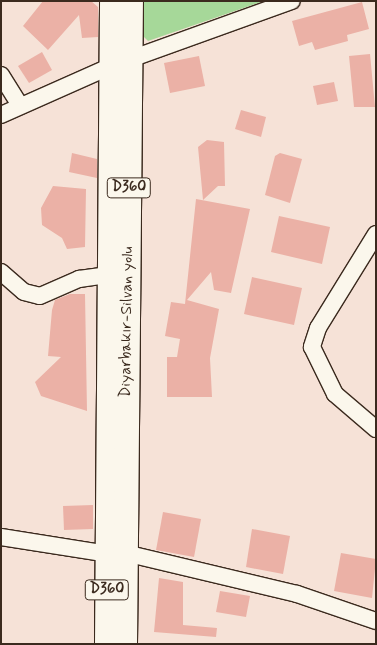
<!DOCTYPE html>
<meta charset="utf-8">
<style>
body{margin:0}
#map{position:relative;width:377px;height:645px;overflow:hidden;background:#f6e2d7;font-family:Mynerve,sans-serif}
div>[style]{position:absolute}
.green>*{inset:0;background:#a6d899}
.building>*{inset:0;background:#ebb1a6}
.roads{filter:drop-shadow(1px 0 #3b2a1e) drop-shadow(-1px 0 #3b2a1e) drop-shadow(0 1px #3b2a1e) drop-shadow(0 -1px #3b2a1e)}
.minor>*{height:16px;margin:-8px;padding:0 8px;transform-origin:8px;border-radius:8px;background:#fbf7ec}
.highway>*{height:24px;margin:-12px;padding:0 12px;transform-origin:12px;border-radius:12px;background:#fbf7ec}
span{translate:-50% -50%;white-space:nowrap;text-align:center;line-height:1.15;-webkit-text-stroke:4px #fbf7ec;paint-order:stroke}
.shield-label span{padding:1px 4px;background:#fbf7ec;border:1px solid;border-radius:4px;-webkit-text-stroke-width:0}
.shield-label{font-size:15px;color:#3b2a1e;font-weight:700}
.street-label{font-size:16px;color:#3b2a1e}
.frame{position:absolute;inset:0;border:2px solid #3b2a1e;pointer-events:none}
</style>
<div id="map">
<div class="green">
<div style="clip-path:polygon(142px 1px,264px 1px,148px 41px,142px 35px)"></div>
</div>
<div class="building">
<div style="clip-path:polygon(43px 1px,91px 1px,98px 7px,98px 37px,82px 38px,79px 15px,48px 50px,23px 26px)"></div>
<div style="clip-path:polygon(362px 2px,369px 29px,347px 35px,348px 41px,315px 50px,312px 42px,299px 46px,292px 21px)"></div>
<div style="clip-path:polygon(42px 52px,52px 70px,29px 83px,18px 66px)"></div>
<div style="clip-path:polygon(370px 54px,375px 107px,354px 107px,349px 56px)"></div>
<div style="clip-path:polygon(199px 56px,205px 86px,170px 93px,164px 63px)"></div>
<div style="clip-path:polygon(334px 82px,338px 101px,317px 105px,313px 86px)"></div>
<div style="clip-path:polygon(241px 110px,266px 117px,261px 137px,235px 129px)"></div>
<div style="clip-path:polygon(207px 140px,224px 142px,225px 186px,218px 186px,203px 200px,198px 147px)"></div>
<div style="clip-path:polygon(72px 153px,97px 159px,97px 178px,69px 172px)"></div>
<div style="clip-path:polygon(280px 153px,302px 159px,290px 203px,265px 195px,275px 156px)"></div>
<div style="clip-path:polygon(53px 186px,86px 189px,85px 247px,67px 249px,62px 238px,42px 225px,41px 208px)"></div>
<div style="clip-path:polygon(196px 199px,250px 209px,231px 293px,214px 290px,211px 272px,187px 300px,219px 309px,210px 358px,212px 397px,167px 397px,167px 357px,177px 357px,180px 339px,165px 336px,171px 302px,185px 304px)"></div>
<div style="clip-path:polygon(279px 216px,330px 227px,322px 264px,271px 252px)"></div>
<div style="clip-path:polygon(252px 277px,302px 288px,294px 325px,244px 314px)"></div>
<div style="clip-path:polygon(70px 294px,85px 294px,87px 411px,41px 396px,35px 382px,61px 357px,48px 356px,52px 310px,55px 300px)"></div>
<div style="clip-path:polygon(93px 505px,93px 529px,64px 530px,63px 506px)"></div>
<div style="clip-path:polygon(163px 512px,201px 519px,194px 557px,156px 550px)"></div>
<div style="clip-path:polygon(252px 529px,290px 536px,283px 574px,246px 567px)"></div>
<div style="clip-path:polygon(341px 553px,376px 559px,372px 598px,334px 591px)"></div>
<div style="clip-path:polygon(159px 578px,183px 582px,183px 625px,217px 628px,216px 637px,154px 632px)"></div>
<div style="clip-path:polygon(220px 591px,250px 596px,246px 617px,216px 612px)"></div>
</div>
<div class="roads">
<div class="minor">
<div style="left:1px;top:75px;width:36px;rotate:58deg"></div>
<div style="left:1px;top:115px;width:120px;rotate:-24deg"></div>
<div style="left:111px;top:66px;width:192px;rotate:-19.8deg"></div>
<div style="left:376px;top:234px;width:110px;rotate:121.7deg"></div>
<div style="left:318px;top:328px;width:20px;rotate:108deg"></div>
<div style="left:312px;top:347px;width:52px;rotate:63.9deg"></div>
<div style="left:335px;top:394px;width:54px;rotate:40.5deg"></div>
<div style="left:1px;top:272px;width:30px;rotate:41deg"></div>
<div style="left:24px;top:292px;width:16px;rotate:14deg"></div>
<div style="left:40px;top:296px;width:43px;rotate:-23.6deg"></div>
<div style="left:79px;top:279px;width:30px;rotate:-8deg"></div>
<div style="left:1px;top:537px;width:108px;rotate:9deg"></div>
<div style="left:125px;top:553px;width:177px;rotate:13.4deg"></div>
<div style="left:297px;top:594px;width:83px;rotate:18.9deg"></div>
</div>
<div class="highway">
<div style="left:107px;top:644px;width:643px;rotate:-89.55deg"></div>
<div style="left:125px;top:644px;width:643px;rotate:-89.47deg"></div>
</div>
</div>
<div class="shield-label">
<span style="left:129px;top:188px">D360</span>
<span style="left:107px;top:590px">D360</span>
</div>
<div class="street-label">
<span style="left:127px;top:322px;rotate:-89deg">Diyarbakır-Silvan yolu</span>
</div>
<div class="frame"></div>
</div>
